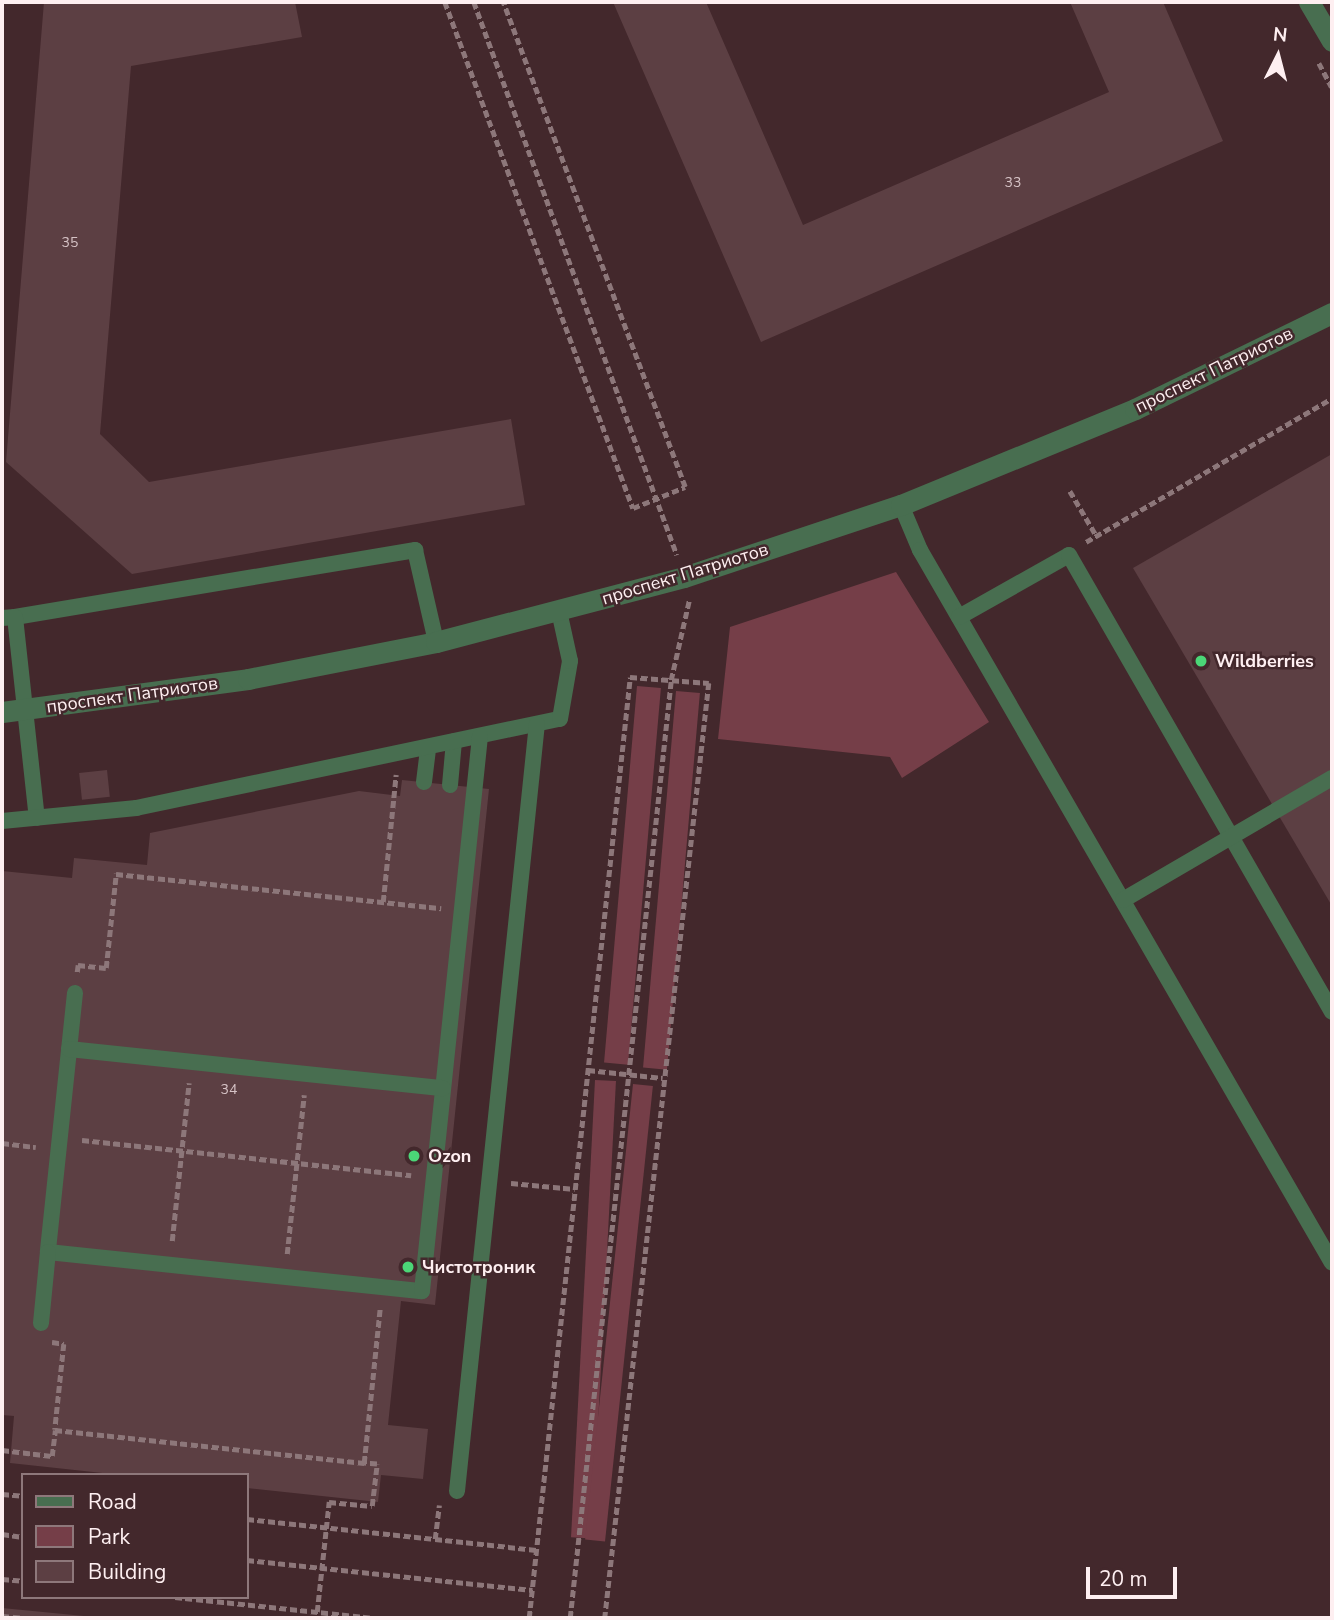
<!DOCTYPE html>
<html>
<head>
<meta charset="utf-8">
<style>
	body { margin:0 }
	#map { position:relative; width:1334px; height:1620px; overflow:hidden; background:#43282c; font-family:"Nunito Sans",sans-serif }
	div>[style] { position:absolute }
	.green>* { inset:0; background:#753e48; transform-origin:0 0 }
	.building>* { inset:0; background:#5c3f43; transform-origin:0 0 }
	.path>* { height:4.5px; margin-top:-2.25px; transform-origin:0; background:repeating-linear-gradient(90deg,#8d777a 0 7px,transparent 0 10.5px) }
	.lane>* { height:16px; margin:-8px; padding:0 8px; transform-origin:8px; border-radius:8px; background:#486e50 }
	.street>* { height:21px; margin:-10.5px; padding:0 10.5px; transform-origin:10.5px; border-radius:10.5px; background:#486e50 }
	.dots>* { width:19px; height:19px; translate:-50% -50%; box-sizing:border-box; border:4px solid #43282c; border-radius:50% }
	span { translate:-50% -50%; white-space:nowrap; text-align:center; line-height:1.15; -webkit-text-stroke:5px #43282c; paint-order:stroke }
	.number-label { font-size:14px; color:#d6c3c6 }
	.number-label span { -webkit-text-stroke-width:0 }
	.street-label { font-size:18px; color:#feeff1 }
	.poi-label { font-size:18px; color:#feeff1; font-weight:700 }
	.left { translate:0 -50%; text-align:left }
	.frame { position:absolute; inset:0; border:4px solid #feeff1; pointer-events:none }
	.legend { position:absolute; left:21px; top:1473px; width:228px; height:126px; box-sizing:border-box; background:#43282c; border:2px solid #8e787b; margin:0; padding:9px 12px; list-style:none; font-size:21px; color:#feeff1 }
	.legend li { display:flex; align-items:center; gap:14px; height:35px }
	.legend b { width:35px; border:2px solid #8e787b }
	.north { position:absolute; left:1243px; top:21px; width:70px; height:70px; -webkit-text-stroke:5px #43282c; paint-order:stroke; rotate:6deg; font-size:19px; font-weight:700; line-height:28px; text-align:center; color:#feeff1 }
	.north::after { content:''; display:block; margin:auto; width:24px; height:32px; background:#feeff1; clip-path:polygon(50% 0,100% 100%,50% 72%,0 100%) }
	.scale { position:absolute; left:1086px; top:1567px; width:91px; height:32px; box-sizing:border-box; border:4px solid #feeff1; border-top:0; padding-left:9px; font-size:21px; line-height:24px; white-space:nowrap; color:#feeff1; -webkit-text-stroke:5px #43282c; paint-order:stroke }
</style>
</head>
<body>
<div id="map">
	<div class="green">
		<i style="clip-path:polygon(896px 572px,989px 722px,902px 778px,890px 757px,718px 739px,730px 627px)"></i>
		<i style="left:637px;top:686px;width:24px;height:378px;rotate:5deg"></i>
		<i style="left:676px;top:691px;width:24px;height:378px;rotate:5deg"></i>
		<i style="left:595px;top:1080px;width:21px;height:458px;rotate:3deg"></i>
		<i style="left:633px;top:1084px;width:20px;height:458px;rotate:6deg"></i>
	</div>
	<div class="building">
		<i style="clip-path:polygon(44px 2px,295px 2px,302px 37px,131px 66px,100px 434px,149px 482px,511px 419px,525px 505px,132px 574px,6px 462px)"></i>
		<i style="clip-path:polygon(613px 2px,706px 2px,803px 225px,1109px 92px,1070px 2px,1163px 2px,1223px 141px,761px 342px)"></i>
		<i style="clip-path:polygon(1332px 454px,1332px 906px,1133px 568px)"></i>
		<i style="left:107px;top:770px;width:27px;height:28px;rotate:84deg"></i>
		<i style="clip-path:polygon(402px 780px,489px 789px,435px 1305px,401px 1301px,388px 1425px,428px 1429px,423px 1479px,381px 1475px,378px 1502px,247px 1488px,247px 1475px,121px 1475px,10px 1463px,14px 1416px,2px 1415px,2px 871px,72px 878px,74px 858px,147px 865px,150px 833px,359px 791px,400px 796px)"></i>
		<i style="clip-path:polygon(2px 1608px,84px 1616px,84px 1618px,2px 1618px)"></i>
	</div>
	<div class="path">
		<i style="left:445px;top:2px;width:540px;rotate:69.62deg"></i>
		<i style="left:633px;top:508px;width:56px;rotate:-22deg"></i>
		<i style="left:685px;top:487px;width:518px;rotate:-110.57deg"></i>
		<i style="left:474px;top:2px;width:589px;rotate:69.84deg"></i>
		<i style="left:1319px;top:63px;width:27px;rotate:62deg"></i>
		<i style="left:1070px;top:491px;width:51px;rotate:59.4deg"></i>
		<i style="left:1086px;top:542px;width:285px;rotate:-30.3deg"></i>
		<i style="left:383px;top:902px;width:128px;rotate:-84.2deg"></i>
		<i style="left:77px;top:972px;width:7px;rotate:-82deg"></i>
		<i style="left:78px;top:965px;width:28px;rotate:6deg"></i>
		<i style="left:106px;top:968px;width:95px;rotate:-83.9deg"></i>
		<i style="left:116px;top:874px;width:327px;rotate:6deg"></i>
		<i style="left:588px;top:1070px;width:75px;rotate:6.1deg"></i>
		<i style="left:82px;top:1140px;width:331px;rotate:6.1deg"></i>
		<i style="left:2px;top:1143px;width:34px;rotate:7deg"></i>
		<i style="left:511px;top:1183px;width:64px;rotate:5.4deg"></i>
		<i style="left:172px;top:1241px;width:159px;rotate:-83.9deg"></i>
		<i style="left:287px;top:1254px;width:160px;rotate:-83.9deg"></i>
		<i style="left:52px;top:1342px;width:12px;rotate:9deg"></i>
		<i style="left:64px;top:1344px;width:86px;rotate:96deg"></i>
		<i style="left:55px;top:1430px;width:311px;rotate:6.1deg"></i>
		<i style="left:364px;top:1463px;width:155px;rotate:-84.1deg"></i>
		<i style="left:2px;top:1450px;width:50px;rotate:6.8deg"></i>
		<i style="left:52px;top:1456px;width:26px;rotate:-83deg"></i>
		<i style="left:2px;top:1494px;width:21px;rotate:5deg"></i>
		<i style="left:247px;top:1519px;width:291px;rotate:6.1deg"></i>
		<i style="left:2px;top:1534px;width:21px;rotate:8deg"></i>
		<i style="left:435px;top:1539px;width:34px;rotate:-83deg"></i>
		<i style="left:247px;top:1560px;width:287px;rotate:6deg"></i>
		<i style="left:2px;top:1579px;width:21px;rotate:5deg"></i>
		<i style="left:175px;top:1597px;width:200px;rotate:6deg"></i>
		<i style="left:317px;top:1612px;width:111px;rotate:-83.8deg"></i>
		<i style="left:329px;top:1502px;width:43px;rotate:5.3deg"></i>
		<i style="left:372px;top:1506px;width:42px;rotate:-83.2deg"></i>
		<i style="left:377px;top:1464px;width:13px;rotate:-176deg"></i>
		<i style="left:2px;top:1616px;width:21px;rotate:5deg"></i>
		<i style="left:529px;top:1618px;width:946px;rotate:-83.87deg"></i>
		<i style="left:630px;top:677px;width:79px;rotate:4.3deg"></i>
		<i style="left:709px;top:683px;width:941px;rotate:96.35deg"></i>
		<i style="left:570px;top:1618px;width:943px;rotate:-83.85deg"></i>
		<i style="left:671px;top:680px;width:81px;rotate:-77.2deg"></i>
	</div>
	<div class="lane">
		<i style="left:901px;top:505px;width:49px;rotate:67.1deg"></i>
		<i style="left:920px;top:550px;width:823px;rotate:59.98deg"></i>
		<i style="left:15px;top:617px;width:406px;rotate:-9.5deg"></i>
		<i style="left:415px;top:550px;width:94px;rotate:77.1deg"></i>
		<i style="left:959px;top:617px;width:126px;rotate:-29.4deg"></i>
		<i style="left:1069px;top:555px;width:527px;rotate:60.08deg"></i>
		<i style="left:2px;top:618px;width:13px;rotate:-4deg"></i>
		<i style="left:15px;top:617px;width:202px;rotate:83.8deg"></i>
		<i style="left:424px;top:782px;width:35px;rotate:-83deg"></i>
		<i style="left:450px;top:785px;width:44px;rotate:-84.8deg"></i>
		<i style="left:2px;top:821px;width:135px;rotate:-5.5deg"></i>
		<i style="left:136px;top:808px;width:433px;rotate:-11.9deg"></i>
		<i style="left:560px;top:719px;width:59px;rotate:-80.2deg"></i>
		<i style="left:570px;top:661px;width:51px;rotate:-102.4deg"></i>
		<i style="left:1123px;top:900px;width:242px;rotate:-30.3deg"></i>
		<i style="left:75px;top:993px;width:260px;rotate:96deg"></i>
		<i style="left:48px;top:1252px;width:376px;rotate:6deg"></i>
		<i style="left:422px;top:1291px;width:558px;rotate:-84.03deg"></i>
		<i style="left:69px;top:1049px;width:376px;rotate:6deg"></i>
		<i style="left:41px;top:1323px;width:71px;rotate:-84.4deg"></i>
		<i style="left:457px;top:1491px;width:771px;rotate:-84.05deg"></i>
	</div>
	<div class="street">
		<i style="left:1309px;top:2px;width:45px;rotate:59.5deg"></i>
		<i style="left:2px;top:712px;width:248px;rotate:-7.6deg"></i>
		<i style="left:248px;top:679px;width:192px;rotate:-11.1deg"></i>
		<i style="left:436px;top:642px;width:256px;rotate:-14.7deg"></i>
		<i style="left:684px;top:577px;width:229px;rotate:-18.4deg"></i>
		<i style="left:901px;top:505px;width:253px;rotate:-22.3deg"></i>
		<i style="left:1135px;top:409px;width:219px;rotate:-26deg"></i>
	</div>
	<div class="dots">
		<i style="left:1201px;top:661px;background:#4bd677"></i>
		<i style="left:414px;top:1156px;background:#4bd677"></i>
		<i style="left:408px;top:1267px;background:#4bd677"></i>
	</div>
	<div class="number-label">
		<span style="left:1013px;top:183px">33</span>
		<span style="left:70px;top:243px">35</span>
		<span style="left:229px;top:1090px">34</span>
	</div>
	<div class="street-label">
		<span style="left:1214px;top:370px;rotate:-26deg">проспект Патриотов</span>
		<span style="left:685px;top:574px;rotate:-17deg">проспект Патриотов</span>
		<span style="left:132px;top:695px;rotate:-8deg">проспект Патриотов</span>
	</div>
	<div class="poi-label">
		<span class="left" style="left:1215px;top:661px">Wildberries</span>
		<span class="left" style="left:428px;top:1156px">Ozon</span>
		<span class="left" style="left:422px;top:1267px">Чистотроник</span>
	</div>
	<div class="frame"></div>
	<ul class="legend">
	<li><b style="height:9px;background:#486e50"></b>Road</li>
	<li><b style="height:19px;background:#753e48"></b>Park</li>
	<li><b style="height:19px;background:#5c3f43"></b>Building</li>
	</ul>
	<div class="north">N</div>
	<div class="scale">20 m</div>
</div>
</body>
</html>
